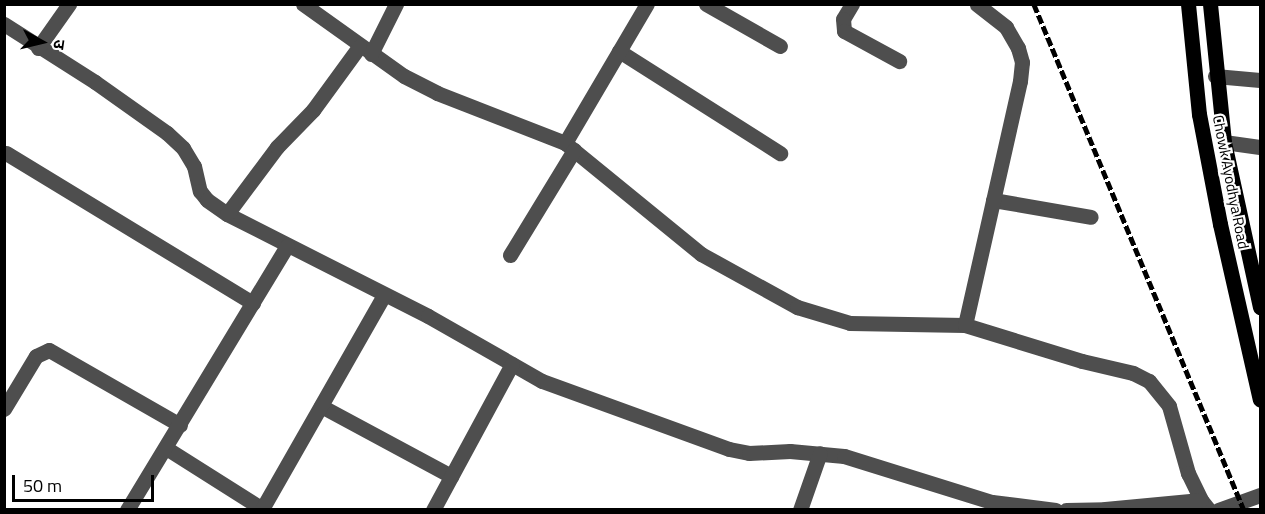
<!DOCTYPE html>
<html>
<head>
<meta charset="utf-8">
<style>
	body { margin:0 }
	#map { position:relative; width:1265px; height:514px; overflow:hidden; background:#fff; font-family:"Titillium Web","Noto Sans Devanagari",sans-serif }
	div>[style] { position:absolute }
	.minor>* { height:15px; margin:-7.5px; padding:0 7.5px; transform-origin:7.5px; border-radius:7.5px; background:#4e4e4e }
	.major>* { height:15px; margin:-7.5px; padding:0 7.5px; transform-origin:7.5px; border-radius:7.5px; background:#000 }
	.rail>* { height:4.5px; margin-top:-2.25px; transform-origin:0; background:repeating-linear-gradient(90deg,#000 0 9px,transparent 0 12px) }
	span { translate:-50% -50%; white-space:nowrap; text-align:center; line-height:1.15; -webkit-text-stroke:4.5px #fff; paint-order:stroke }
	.street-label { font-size:15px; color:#000 }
	.frame { position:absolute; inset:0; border:6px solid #000; pointer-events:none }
	.north { position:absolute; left:12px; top:12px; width:60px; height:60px; -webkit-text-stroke:4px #fff; paint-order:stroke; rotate:98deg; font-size:16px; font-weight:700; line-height:24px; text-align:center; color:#000 }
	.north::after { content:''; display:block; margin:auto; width:21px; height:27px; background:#000; clip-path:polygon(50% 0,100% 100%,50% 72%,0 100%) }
	.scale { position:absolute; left:12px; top:475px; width:142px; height:27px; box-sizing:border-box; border:3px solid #000; border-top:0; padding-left:8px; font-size:18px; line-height:21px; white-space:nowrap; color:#000; -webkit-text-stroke:4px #fff; paint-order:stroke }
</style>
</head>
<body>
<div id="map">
	<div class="minor">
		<i style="left:303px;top:4px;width:124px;rotate:35.5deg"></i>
		<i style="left:404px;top:76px;width:37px;rotate:27deg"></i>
		<i style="left:437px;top:93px;width:137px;rotate:21.3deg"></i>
		<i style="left:565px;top:143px;width:176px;rotate:39.2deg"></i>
		<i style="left:701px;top:254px;width:110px;rotate:28.9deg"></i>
		<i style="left:797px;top:307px;width:55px;rotate:16.8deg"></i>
		<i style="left:850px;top:323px;width:115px;rotate:1deg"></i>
		<i style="left:965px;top:325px;width:122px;rotate:17.1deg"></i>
		<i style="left:1082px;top:361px;width:52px;rotate:13.2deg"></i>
		<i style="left:1133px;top:373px;width:18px;rotate:27deg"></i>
		<i style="left:1149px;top:381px;width:32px;rotate:51deg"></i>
		<i style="left:1169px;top:406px;width:70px;rotate:74.2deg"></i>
		<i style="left:1188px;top:473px;width:30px;rotate:64deg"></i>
		<i style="left:1201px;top:500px;width:13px;rotate:51deg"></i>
		<i style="left:706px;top:4px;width:85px;rotate:29.6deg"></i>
		<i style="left:852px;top:4px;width:17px;rotate:121deg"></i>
		<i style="left:843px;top:19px;width:12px;rotate:85deg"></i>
		<i style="left:844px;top:31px;width:63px;rotate:28.6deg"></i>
		<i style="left:4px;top:24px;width:108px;rotate:32.5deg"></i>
		<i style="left:95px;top:82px;width:88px;rotate:35.3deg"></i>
		<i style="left:167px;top:133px;width:22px;rotate:43deg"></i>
		<i style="left:183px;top:148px;width:21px;rotate:59deg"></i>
		<i style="left:194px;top:166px;width:26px;rotate:77deg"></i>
		<i style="left:200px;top:191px;width:11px;rotate:52deg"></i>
		<i style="left:207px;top:200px;width:24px;rotate:35deg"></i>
		<i style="left:227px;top:214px;width:225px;rotate:26.9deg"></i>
		<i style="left:428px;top:316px;width:131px;rotate:29.7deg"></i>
		<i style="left:542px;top:381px;width:199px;rotate:20deg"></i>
		<i style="left:729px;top:449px;width:20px;rotate:11deg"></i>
		<i style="left:749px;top:453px;width:41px;rotate:-2.8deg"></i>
		<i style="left:790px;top:451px;width:54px;rotate:5.3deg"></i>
		<i style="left:844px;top:456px;width:155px;rotate:17.3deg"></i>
		<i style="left:992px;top:502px;width:64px;rotate:7.1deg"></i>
		<i style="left:38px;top:48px;width:54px;rotate:-54.8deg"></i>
		<i style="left:619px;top:51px;width:191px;rotate:32.4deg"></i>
		<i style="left:371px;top:54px;width:56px;rotate:-63.4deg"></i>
		<i style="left:1215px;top:76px;width:45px;rotate:5.1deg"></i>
		<i style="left:1224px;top:142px;width:36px;rotate:8deg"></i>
		<i style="left:565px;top:143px;width:161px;rotate:-59.5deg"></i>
		<i style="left:6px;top:153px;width:289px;rotate:31.3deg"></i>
		<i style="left:993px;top:200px;width:99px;rotate:9.8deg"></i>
		<i style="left:227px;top:214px;width:84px;rotate:-53.3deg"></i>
		<i style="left:277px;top:147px;width:52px;rotate:-45.8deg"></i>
		<i style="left:313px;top:110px;width:78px;rotate:-53.9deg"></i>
		<i style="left:510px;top:255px;width:123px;rotate:-58.6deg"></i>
		<i style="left:965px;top:325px;width:250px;rotate:-77.3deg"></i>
		<i style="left:1020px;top:81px;width:19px;rotate:-84deg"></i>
		<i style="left:1022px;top:62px;width:15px;rotate:-106deg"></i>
		<i style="left:1018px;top:48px;width:24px;rotate:-120deg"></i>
		<i style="left:1006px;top:27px;width:37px;rotate:-142deg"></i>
		<i style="left:321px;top:406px;width:148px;rotate:28.3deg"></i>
		<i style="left:4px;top:409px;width:62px;rotate:-58.9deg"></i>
		<i style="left:36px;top:356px;width:14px;rotate:-25deg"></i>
		<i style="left:49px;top:350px;width:151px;rotate:29.8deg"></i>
		<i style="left:166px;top:448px;width:116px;rotate:32.3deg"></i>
		<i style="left:262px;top:509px;width:246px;rotate:-60.3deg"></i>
		<i style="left:127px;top:510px;width:309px;rotate:-58.8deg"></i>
		<i style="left:433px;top:510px;width:166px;rotate:-61.6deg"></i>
		<i style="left:800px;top:510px;width:60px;rotate:-70.7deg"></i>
		<i style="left:1066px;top:510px;width:39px;rotate:-1deg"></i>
		<i style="left:1105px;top:509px;width:96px;rotate:-5.4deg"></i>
		<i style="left:1218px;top:510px;width:45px;rotate:-19.7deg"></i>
	</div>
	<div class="major">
		<i style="left:1188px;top:4px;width:111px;rotate:84.3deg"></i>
		<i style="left:1199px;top:114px;width:112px;rotate:79.2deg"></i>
		<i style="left:1220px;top:224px;width:180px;rotate:77.2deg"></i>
		<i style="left:1210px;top:4px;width:139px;rotate:84.2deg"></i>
		<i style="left:1224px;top:142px;width:169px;rotate:77.7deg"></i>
	</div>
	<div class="rail">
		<i style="left:1034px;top:4px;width:548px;rotate:67.46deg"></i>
	</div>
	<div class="street-label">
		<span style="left:1231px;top:182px;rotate:79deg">Chowk Ayodhya Road</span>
	</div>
	<div class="frame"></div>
	<div class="north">उ</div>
	<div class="scale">50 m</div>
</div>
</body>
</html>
